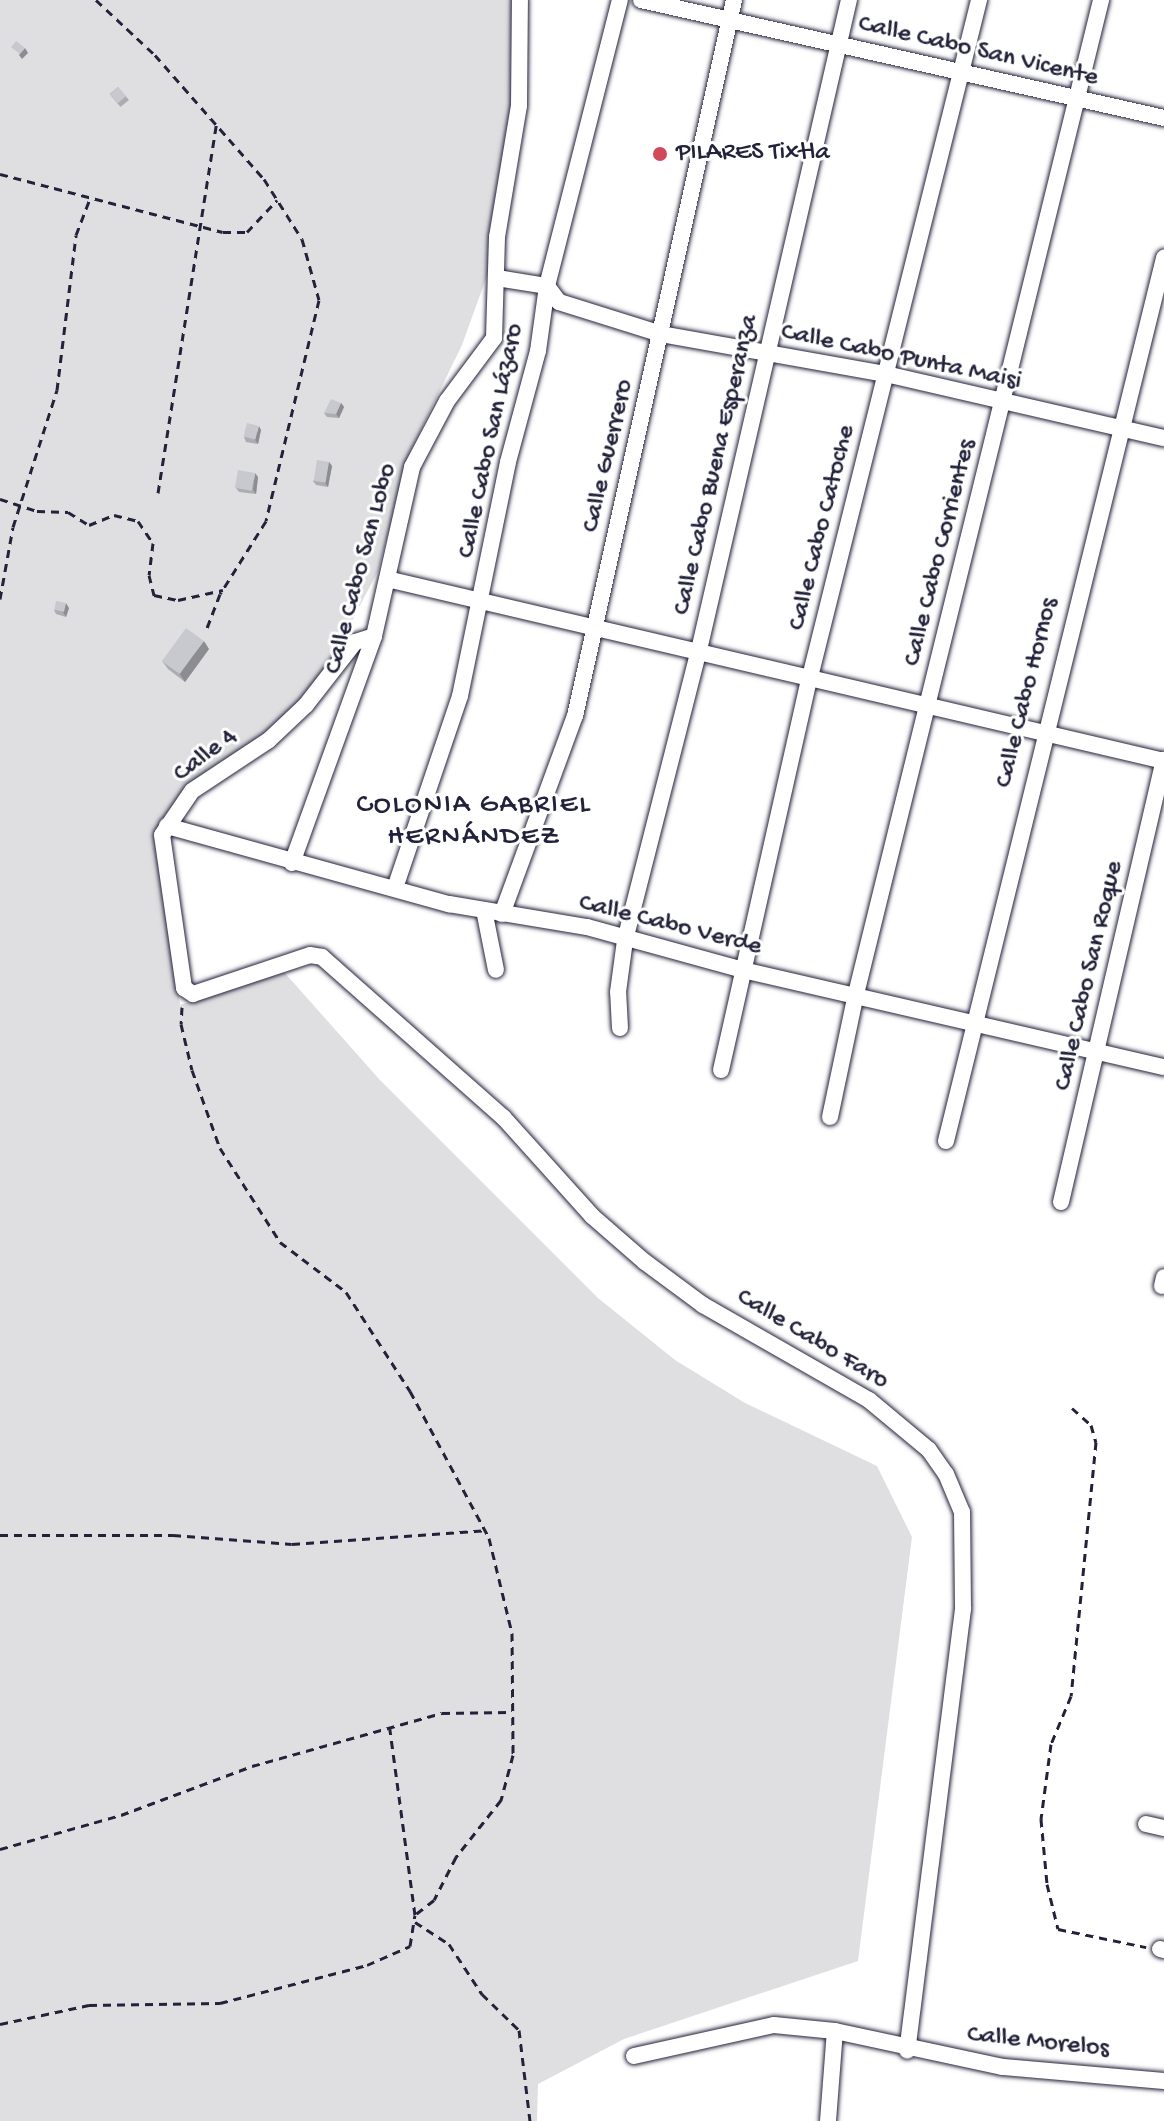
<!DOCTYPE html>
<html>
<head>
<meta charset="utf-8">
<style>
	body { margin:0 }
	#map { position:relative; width:1164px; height:2121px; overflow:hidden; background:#fff; font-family:"Gochi Hand",sans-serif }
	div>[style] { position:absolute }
	.green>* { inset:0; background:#dfdfe2 }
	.path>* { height:3px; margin-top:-1.5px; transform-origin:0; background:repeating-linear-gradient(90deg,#22223b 0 8px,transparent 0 14px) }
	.roads { filter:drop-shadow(0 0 2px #22223b) drop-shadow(0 0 2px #22223b) }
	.street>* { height:16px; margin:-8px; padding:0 8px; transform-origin:8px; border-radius:8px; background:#fff }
	.wall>* { inset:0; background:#acacb2; transform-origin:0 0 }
	.shaded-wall>* { inset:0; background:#8c8c91 }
	.building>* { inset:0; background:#c8c8cf; transform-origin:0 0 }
	.dots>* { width:22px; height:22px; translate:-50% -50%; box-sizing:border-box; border:4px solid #fff; border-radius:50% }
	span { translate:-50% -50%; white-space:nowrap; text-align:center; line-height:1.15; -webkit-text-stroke:6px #fff; paint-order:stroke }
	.street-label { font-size:26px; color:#22223b }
	.poi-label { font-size:26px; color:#22223b }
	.left { translate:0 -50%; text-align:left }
	.neighbourhood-label { font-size:28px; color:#22223b; letter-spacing:2px }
</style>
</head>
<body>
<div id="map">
	<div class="green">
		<i style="clip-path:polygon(0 0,514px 0,516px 102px,488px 273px,462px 345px,409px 454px,378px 571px,319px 684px,160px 825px,180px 1005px,284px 972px,379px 1079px,598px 1298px,675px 1360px,745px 1403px,877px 1466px,912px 1537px,858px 1961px,624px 2039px,538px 2084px,537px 2121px,0 2121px)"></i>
	</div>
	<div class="path">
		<i style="left:96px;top:0;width:81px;rotate:43deg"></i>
		<i style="left:155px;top:55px;width:165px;rotate:48.7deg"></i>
		<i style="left:264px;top:179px;width:71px;rotate:57.7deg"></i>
		<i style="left:302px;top:239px;width:63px;rotate:74.4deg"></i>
		<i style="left:319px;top:300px;width:227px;rotate:103.5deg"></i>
		<i style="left:266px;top:521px;width:86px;rotate:122.2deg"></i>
		<i style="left:220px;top:594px;width:36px;rotate:111deg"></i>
		<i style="left:0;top:174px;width:230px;rotate:14.6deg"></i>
		<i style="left:223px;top:232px;width:24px"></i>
		<i style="left:247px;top:232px;width:44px;rotate:-46.8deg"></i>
		<i style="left:158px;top:493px;width:373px;rotate:-81deg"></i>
		<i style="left:0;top:499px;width:39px;rotate:18deg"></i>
		<i style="left:37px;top:511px;width:31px;rotate:2deg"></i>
		<i style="left:68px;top:512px;width:25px;rotate:32deg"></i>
		<i style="left:89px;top:525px;width:27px;rotate:-22deg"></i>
		<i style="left:114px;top:515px;width:25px;rotate:14deg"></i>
		<i style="left:138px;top:521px;width:27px;rotate:56deg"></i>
		<i style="left:153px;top:543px;width:32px;rotate:97deg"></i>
		<i style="left:149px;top:575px;width:21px;rotate:76deg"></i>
		<i style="left:154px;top:595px;width:25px;rotate:12deg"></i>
		<i style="left:178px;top:600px;width:46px;rotate:-12.5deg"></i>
		<i style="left:0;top:599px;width:73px;rotate:-79.8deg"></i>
		<i style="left:13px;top:527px;width:144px;rotate:-72.2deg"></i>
		<i style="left:57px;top:390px;width:156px;rotate:-83deg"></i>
		<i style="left:76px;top:235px;width:42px;rotate:-69deg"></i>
		<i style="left:182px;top:1007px;width:17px;rotate:93deg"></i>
		<i style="left:181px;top:1024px;width:47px;rotate:76.6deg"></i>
		<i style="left:192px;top:1070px;width:83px;rotate:70.3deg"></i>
		<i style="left:220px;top:1148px;width:112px;rotate:57.4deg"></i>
		<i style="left:280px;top:1242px;width:83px;rotate:37.1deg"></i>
		<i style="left:346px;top:1292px;width:118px;rotate:57.1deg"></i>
		<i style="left:410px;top:1391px;width:167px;rotate:61.7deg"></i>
		<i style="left:489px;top:1538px;width:98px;rotate:76.4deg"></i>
		<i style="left:512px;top:1633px;width:122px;rotate:89.5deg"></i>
		<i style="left:513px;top:1755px;width:47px;rotate:104.9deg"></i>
		<i style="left:501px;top:1800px;width:73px;rotate:128.3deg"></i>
		<i style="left:456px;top:1857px;width:48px;rotate:117.1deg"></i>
		<i style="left:434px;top:1900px;width:24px;rotate:142deg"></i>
		<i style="left:1072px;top:1408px;width:25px;rotate:42deg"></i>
		<i style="left:1091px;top:1425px;width:18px;rotate:74deg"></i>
		<i style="left:1096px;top:1442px;width:255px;rotate:95.6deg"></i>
		<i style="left:1071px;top:1696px;width:52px;rotate:112.6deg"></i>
		<i style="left:1051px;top:1744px;width:76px;rotate:97.6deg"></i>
		<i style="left:1041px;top:1819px;width:65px;rotate:84.7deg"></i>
		<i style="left:1047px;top:1884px;width:46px;rotate:76.3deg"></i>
		<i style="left:1058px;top:1929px;width:90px;rotate:11.6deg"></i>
		<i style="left:0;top:1535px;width:173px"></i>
		<i style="left:173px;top:1535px;width:119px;rotate:4.3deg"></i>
		<i style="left:292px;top:1544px;width:194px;rotate:-4.1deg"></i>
		<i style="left:0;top:1849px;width:126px;rotate:-15.7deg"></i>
		<i style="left:121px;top:1815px;width:140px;rotate:-20.5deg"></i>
		<i style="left:252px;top:1766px;width:197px;rotate:-15.6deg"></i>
		<i style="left:442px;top:1713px;width:69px;rotate:-0.8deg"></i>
		<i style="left:415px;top:1922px;width:40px;rotate:32.9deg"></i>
		<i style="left:449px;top:1944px;width:60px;rotate:56.6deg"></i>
		<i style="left:482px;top:1994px;width:52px;rotate:44.2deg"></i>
		<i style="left:519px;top:2030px;width:92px;rotate:83.1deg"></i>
		<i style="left:0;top:2024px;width:91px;rotate:-12.1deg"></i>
		<i style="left:89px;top:2005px;width:131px;rotate:-0.9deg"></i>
		<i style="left:220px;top:2003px;width:152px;rotate:-14.5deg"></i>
		<i style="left:367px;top:1965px;width:47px;rotate:-23.8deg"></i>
		<i style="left:410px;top:1946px;width:31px;rotate:-81deg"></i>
		<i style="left:415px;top:1915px;width:188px;rotate:-97.7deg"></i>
	</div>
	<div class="roads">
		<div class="street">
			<i style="left:641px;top:0;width:536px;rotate:12.71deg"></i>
			<i style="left:497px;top:278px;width:51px;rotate:9.1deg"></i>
			<i style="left:547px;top:286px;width:20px;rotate:53deg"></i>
			<i style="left:559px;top:302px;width:107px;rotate:17.4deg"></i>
			<i style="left:661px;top:334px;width:229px;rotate:10.1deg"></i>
			<i style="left:886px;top:374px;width:285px;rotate:13deg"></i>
			<i style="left:387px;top:579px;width:798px;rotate:13.18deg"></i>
			<i style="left:374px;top:636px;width:20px;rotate:162deg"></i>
			<i style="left:355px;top:642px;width:80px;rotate:127.9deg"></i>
			<i style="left:306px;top:705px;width:51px;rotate:136.6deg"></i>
			<i style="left:269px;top:740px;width:92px;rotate:146.5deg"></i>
			<i style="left:192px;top:791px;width:53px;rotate:124.3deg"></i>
			<i style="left:162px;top:835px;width:155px;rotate:81.8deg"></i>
			<i style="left:184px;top:988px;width:11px;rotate:34deg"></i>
			<i style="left:193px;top:994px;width:123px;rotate:-18.4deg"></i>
			<i style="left:310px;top:955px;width:12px;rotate:9deg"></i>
			<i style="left:322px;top:957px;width:242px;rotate:41.5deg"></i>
			<i style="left:503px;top:1117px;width:133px;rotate:48deg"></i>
			<i style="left:592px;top:1216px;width:70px;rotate:41deg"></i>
			<i style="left:645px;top:1262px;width:72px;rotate:36.6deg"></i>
			<i style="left:703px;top:1305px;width:191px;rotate:29.8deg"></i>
			<i style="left:869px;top:1400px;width:78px;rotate:39.8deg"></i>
			<i style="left:929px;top:1450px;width:29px;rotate:55deg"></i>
			<i style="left:946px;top:1474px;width:41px;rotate:67.2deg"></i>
			<i style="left:962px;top:1512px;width:97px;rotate:89.4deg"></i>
			<i style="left:963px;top:1609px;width:445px;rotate:97.2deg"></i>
			<i style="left:167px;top:826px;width:293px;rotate:15.5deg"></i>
			<i style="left:449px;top:904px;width:140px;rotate:9.5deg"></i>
			<i style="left:587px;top:927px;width:162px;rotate:15.4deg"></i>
			<i style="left:743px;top:970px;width:432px;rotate:13deg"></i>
			<i style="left:292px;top:863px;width:241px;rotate:-70.1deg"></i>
			<i style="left:374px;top:636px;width:173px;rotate:-77.3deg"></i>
			<i style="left:412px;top:467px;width:75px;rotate:-62.1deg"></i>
			<i style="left:447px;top:401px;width:79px;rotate:-53.3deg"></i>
			<i style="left:494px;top:338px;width:101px;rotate:-88.3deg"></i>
			<i style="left:497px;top:237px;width:133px;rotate:-80.5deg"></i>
			<i style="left:519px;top:106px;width:106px;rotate:-89.5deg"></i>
			<i style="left:395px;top:888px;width:203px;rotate:-71.3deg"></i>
			<i style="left:460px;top:696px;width:239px;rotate:-78.4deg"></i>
			<i style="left:508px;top:462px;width:115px;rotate:-74.9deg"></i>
			<i style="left:538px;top:351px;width:66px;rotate:-82.1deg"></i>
			<i style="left:547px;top:286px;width:295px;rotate:-75.7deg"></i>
			<i style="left:484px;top:910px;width:61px;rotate:78.7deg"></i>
			<i style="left:502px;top:914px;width:211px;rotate:-69.8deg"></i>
			<i style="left:575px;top:716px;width:733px;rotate:-77.48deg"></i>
			<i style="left:620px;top:1028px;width:36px;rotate:-93deg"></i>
			<i style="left:618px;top:992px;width:52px;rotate:-82.3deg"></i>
			<i style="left:625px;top:940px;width:299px;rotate:-75.7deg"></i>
			<i style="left:699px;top:650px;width:667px;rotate:-77.01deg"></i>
			<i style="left:721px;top:1070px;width:399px;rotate:-77.3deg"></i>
			<i style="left:809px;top:681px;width:702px;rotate:-75.98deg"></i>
			<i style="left:830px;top:1117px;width:126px;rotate:-78.1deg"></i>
			<i style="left:856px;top:994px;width:1024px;rotate:-76.15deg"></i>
			<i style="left:946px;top:1141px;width:910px;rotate:-76.13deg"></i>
			<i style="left:1061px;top:1202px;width:454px;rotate:-76.9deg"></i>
			<i style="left:1162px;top:1286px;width:9px;rotate:-77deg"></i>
			<i style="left:1146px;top:1824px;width:18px;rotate:13deg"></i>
			<i style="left:1160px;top:1949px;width:4px;rotate:14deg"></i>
			<i style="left:634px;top:2056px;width:143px;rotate:-12.5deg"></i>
			<i style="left:774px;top:2025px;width:61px;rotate:5.6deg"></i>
			<i style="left:835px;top:2031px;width:172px;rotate:12.1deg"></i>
			<i style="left:1003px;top:2067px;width:162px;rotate:5deg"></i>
			<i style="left:828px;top:2121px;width:90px;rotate:-85.6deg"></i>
		</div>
	</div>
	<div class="wall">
		<i style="left:118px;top:87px;width:17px;height:11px;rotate:50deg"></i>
		<i style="clip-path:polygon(341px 403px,344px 407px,339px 418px,327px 417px,324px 413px)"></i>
		<i style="clip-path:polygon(261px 430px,258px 444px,246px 442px,244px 437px)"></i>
		<i style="clip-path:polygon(329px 462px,332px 466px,328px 487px,316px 485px,313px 481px)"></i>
		<i style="clip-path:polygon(258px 477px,256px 494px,239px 492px,236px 488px)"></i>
		<i style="clip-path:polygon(69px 608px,66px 617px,56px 614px,54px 610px)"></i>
		<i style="clip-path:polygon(209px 649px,185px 682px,168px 669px,162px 661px)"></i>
	</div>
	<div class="shaded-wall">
		<i style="clip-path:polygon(25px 48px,28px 53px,22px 59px,19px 55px)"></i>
		<i style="clip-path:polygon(341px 403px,344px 407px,339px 418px,336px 414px)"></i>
		<i style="clip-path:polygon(259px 426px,261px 430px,258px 444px,255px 440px)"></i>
		<i style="clip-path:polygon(329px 462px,332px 466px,328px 487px,325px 483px)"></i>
		<i style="clip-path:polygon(255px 473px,258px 477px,256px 494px,253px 490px)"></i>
		<i style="clip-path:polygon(66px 603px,69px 608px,66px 617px,63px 612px)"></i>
		<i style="clip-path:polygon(204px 641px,209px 649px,185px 682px,179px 673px)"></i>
	</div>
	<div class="building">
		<i style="left:16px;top:41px;width:11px;height:8px;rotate:38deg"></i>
		<i style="left:118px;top:87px;width:12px;height:11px;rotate:48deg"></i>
		<i style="clip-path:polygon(331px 399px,341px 403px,336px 414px,324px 413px)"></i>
		<i style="left:247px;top:423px;width:12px;height:14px;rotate:14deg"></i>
		<i style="left:317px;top:460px;width:12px;height:21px;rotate:9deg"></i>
		<i style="left:238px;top:470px;width:17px;height:18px;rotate:10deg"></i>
		<i style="left:56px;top:601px;width:10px;height:9px;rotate:11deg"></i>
		<i style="left:186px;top:628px;width:22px;height:41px;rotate:36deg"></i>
	</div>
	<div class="dots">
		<i style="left:660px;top:154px;background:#d1495b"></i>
	</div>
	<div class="street-label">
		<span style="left:978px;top:52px;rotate:13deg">Calle Cabo San Vicente</span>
		<span style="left:901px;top:358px;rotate:12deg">Calle Cabo Punta Maisi</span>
		<span style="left:492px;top:441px;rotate:-78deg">Calle Cabo San Lázaro</span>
		<span style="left:609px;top:456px;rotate:-77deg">Calle Guerrero</span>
		<span style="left:717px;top:465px;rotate:-77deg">Calle Cabo Buena Esperanza</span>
		<span style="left:823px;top:528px;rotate:-76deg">Calle Cabo Catoche</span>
		<span style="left:941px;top:553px;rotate:-76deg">Calle Cabo Corrientes</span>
		<span style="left:362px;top:569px;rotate:-75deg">Calle Cabo San Lobo</span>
		<span style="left:1028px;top:693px;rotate:-76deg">Calle Cabo Hornos</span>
		<span style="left:206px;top:756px;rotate:-37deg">Calle 4</span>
		<span style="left:670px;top:926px;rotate:14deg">Calle Cabo Verde</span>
		<span style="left:1090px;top:976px;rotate:-77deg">Calle Cabo San Roque</span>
		<span style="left:812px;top:1340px;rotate:31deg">Calle Cabo Faro</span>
		<span style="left:1038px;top:2043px;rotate:6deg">Calle Morelos</span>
	</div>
	<div class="poi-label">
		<span class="left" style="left:676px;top:154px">PILARES Tixtla</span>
	</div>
	<div class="neighbourhood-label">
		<span style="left:474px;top:822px">COLONIA GABRIEL<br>HERNÁNDEZ</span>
	</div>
</div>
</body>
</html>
